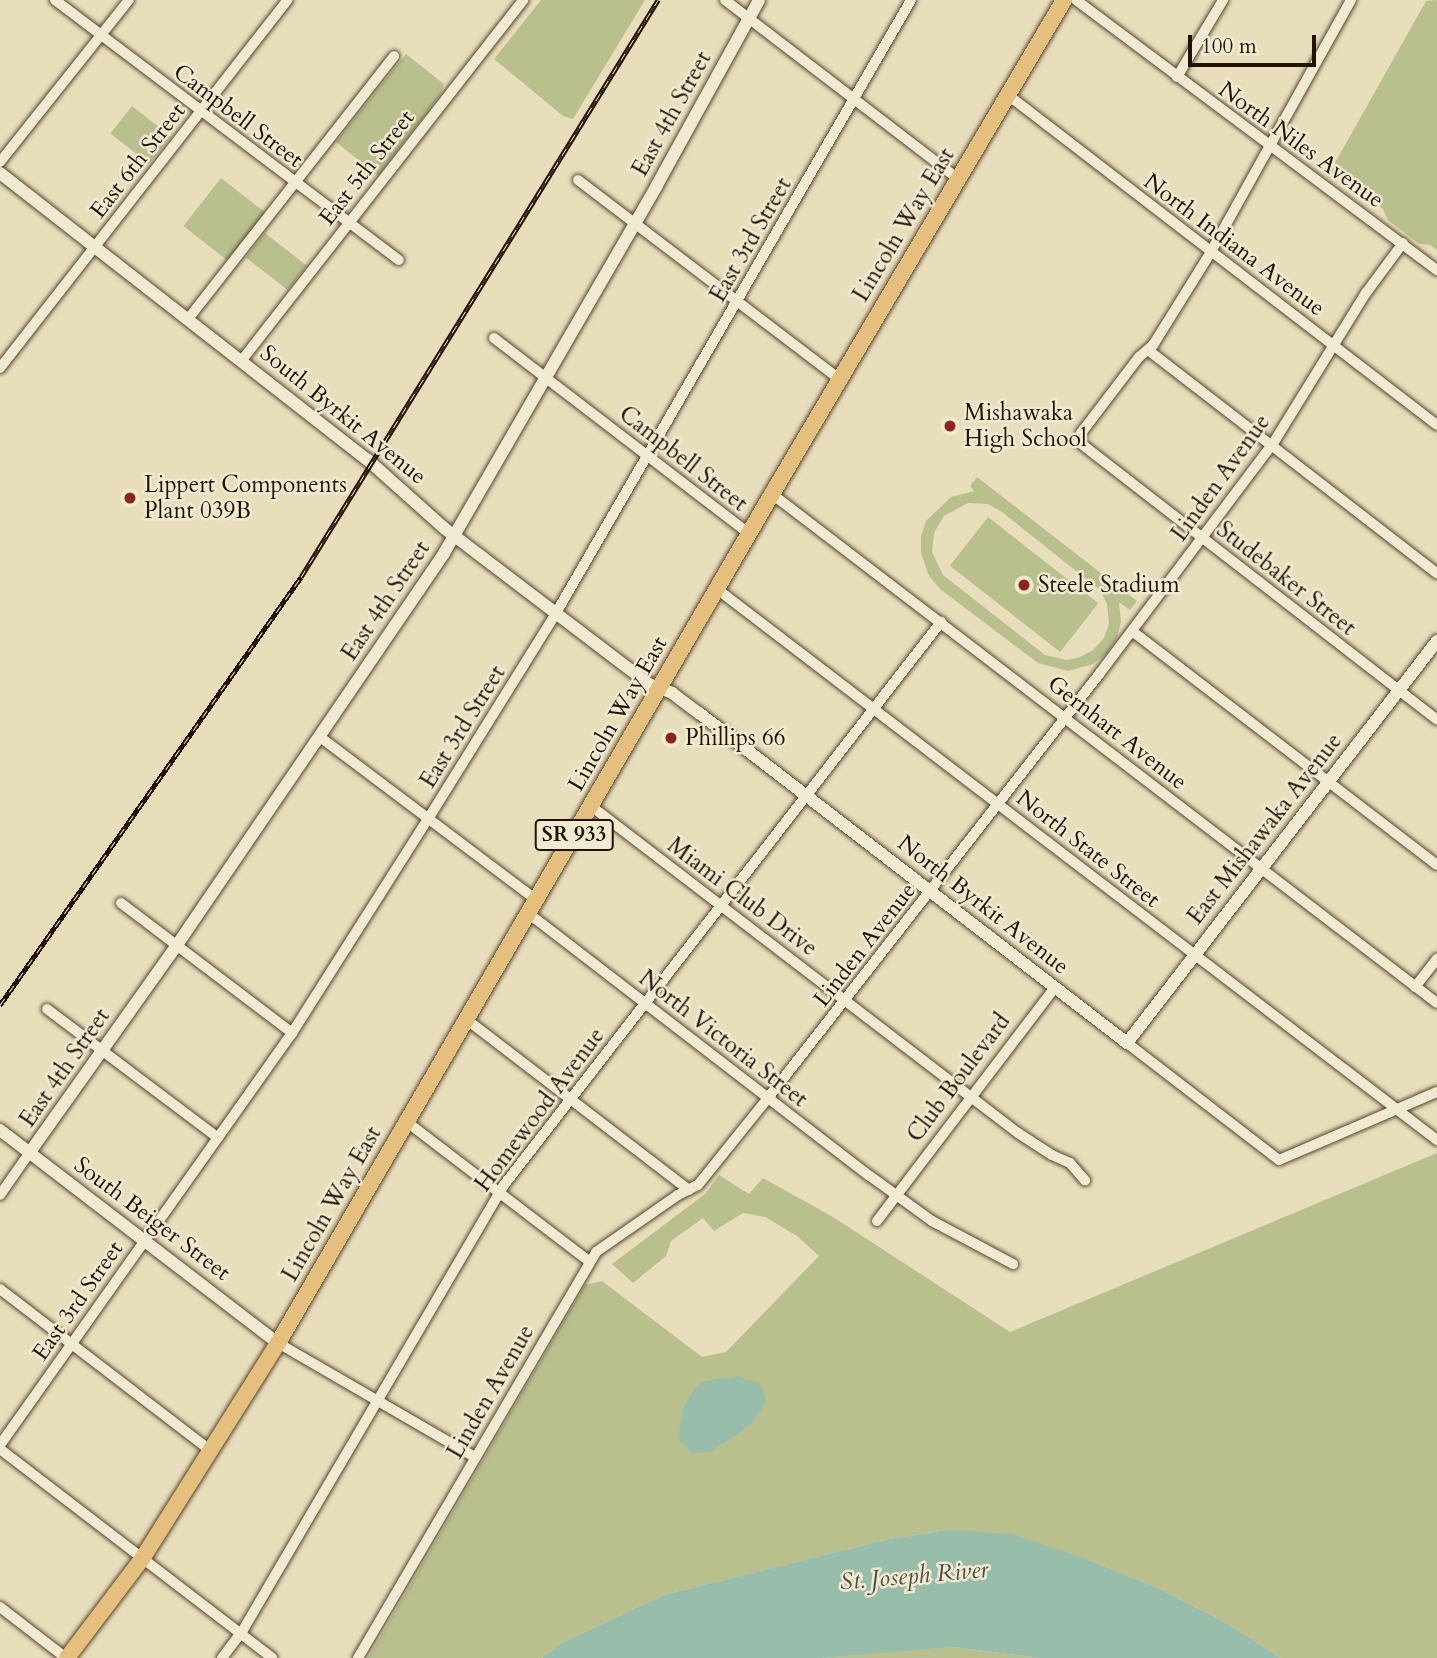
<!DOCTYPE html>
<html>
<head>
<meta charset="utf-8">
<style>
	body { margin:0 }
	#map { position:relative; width:1437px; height:1658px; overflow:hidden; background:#e9debc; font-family:Cardo,serif }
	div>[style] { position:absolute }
	.green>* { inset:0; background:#b9c08e; transform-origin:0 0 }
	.water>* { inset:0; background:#99bdab }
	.roads { filter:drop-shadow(0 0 2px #55452f) drop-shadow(0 0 2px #55452f) }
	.minor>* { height:10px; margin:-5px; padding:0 5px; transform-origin:5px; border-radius:5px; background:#f1ead3 }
	.tertiary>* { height:12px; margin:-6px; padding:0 6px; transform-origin:6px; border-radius:6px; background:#f1ead3 }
	.primary>* { height:16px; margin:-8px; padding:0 8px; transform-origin:8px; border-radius:8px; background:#e4bf7e }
	.rail>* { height:5px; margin-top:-2.5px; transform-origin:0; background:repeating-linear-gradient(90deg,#f1ead3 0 8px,#241200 0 16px); box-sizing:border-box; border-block:2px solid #241200 }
	.dots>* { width:19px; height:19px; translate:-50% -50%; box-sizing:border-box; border:4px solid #f1ead3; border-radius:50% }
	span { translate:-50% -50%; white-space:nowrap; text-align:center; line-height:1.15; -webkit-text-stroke:5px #f1ead3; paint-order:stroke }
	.shield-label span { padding:2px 5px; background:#f1ead3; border:2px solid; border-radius:5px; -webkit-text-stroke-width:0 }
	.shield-label { font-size:21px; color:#241200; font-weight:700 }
	.street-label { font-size:23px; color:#241200 }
	.poi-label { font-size:23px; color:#241200 }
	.left { translate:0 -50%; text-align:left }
	.water-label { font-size:24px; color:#4d4e3c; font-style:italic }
	.scale { position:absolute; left:1188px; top:35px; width:128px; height:32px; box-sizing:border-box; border:4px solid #241200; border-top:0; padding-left:9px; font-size:21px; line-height:24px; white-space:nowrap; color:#241200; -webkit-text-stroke:5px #f1ead3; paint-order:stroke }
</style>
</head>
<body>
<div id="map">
	<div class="green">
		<i style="clip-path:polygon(541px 0,645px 0,573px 119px,563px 116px,494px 59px)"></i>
		<i style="clip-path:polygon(1437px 0,1437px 250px,1430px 245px,1419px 244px,1388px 220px,1383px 209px,1343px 179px,1327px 177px,1426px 1px)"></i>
		<i style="clip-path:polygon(406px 54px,444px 84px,440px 95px,378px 176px,336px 142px)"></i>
		<i style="left:132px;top:106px;width:49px;height:35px;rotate:38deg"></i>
		<i style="left:221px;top:178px;width:57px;height:61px;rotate:38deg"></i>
		<i style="left:265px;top:233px;width:53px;height:31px;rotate:38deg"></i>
		<i style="clip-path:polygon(evenodd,977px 477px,1137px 601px,1130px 610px,1119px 602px,1121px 622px,1117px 638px,1107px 653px,1093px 664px,1068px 671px,1038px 663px,940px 589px,929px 576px,921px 553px,921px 536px,926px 521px,951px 497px,974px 491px,970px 486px,977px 477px,968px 503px,988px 504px,1002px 512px,1100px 590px,1107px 604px,1109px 624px,1104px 638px,1093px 650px,1080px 657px,1067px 660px,1045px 655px,943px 575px,932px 552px,934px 533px,944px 516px,968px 503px)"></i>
		<i style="left:988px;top:517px;width:140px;height:62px;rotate:38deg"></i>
		<i style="clip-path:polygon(1437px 1153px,1437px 1658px,1281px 1658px,1228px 1624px,1158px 1588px,1089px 1560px,947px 1530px,889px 1539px,663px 1595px,560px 1644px,542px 1658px,368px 1658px,585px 1285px,602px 1281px,702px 1357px,726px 1352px,819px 1256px,797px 1236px,765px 1217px,743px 1213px,714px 1231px,703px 1218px,671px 1241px,666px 1256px,633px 1283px,612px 1264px,705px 1194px,719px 1175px,749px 1194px,763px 1178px,833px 1217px,1010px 1332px)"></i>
		<i style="clip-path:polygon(953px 1647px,1041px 1658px,822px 1658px,896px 1651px)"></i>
	</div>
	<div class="water">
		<i style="clip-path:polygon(738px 1376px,761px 1384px,766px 1402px,752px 1423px,737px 1435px,710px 1452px,691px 1453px,680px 1442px,679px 1433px,684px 1405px,696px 1387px,706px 1381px)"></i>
		<i style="clip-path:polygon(947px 1530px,1011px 1534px,1089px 1560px,1158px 1588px,1228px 1624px,1281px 1658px,1041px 1658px,953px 1647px,822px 1658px,542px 1658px,560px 1644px,663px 1595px,889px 1539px)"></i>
	</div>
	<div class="roads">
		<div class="minor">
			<i style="left:55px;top:0;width:431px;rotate:37.1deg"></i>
			<i style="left:725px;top:0;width:294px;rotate:37.5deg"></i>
			<i style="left:1076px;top:0;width:451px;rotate:36.8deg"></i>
			<i style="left:1351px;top:0;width:288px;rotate:119.1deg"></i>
			<i style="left:1211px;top:252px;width:110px;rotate:121.9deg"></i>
			<i style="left:1153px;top:345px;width:18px;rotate:139deg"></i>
			<i style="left:1139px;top:357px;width:96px;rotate:127.3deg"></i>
			<i style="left:1081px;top:433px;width:9px;rotate:103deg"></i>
			<i style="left:1079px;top:442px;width:453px;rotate:37.8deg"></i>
			<i style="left:1177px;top:77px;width:90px;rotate:-59.1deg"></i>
			<i style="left:1008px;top:95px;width:541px;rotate:37.57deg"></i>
			<i style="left:0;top:162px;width:207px;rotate:-51.5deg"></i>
			<i style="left:578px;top:180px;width:328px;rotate:37.3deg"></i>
			<i style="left:188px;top:319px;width:334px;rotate:-51.9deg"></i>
			<i style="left:494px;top:338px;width:322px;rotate:37.5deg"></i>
			<i style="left:1148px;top:350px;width:365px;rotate:37.7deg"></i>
			<i style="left:242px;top:360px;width:457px;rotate:-52deg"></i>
			<i style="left:0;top:368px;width:467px;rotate:-52deg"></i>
			<i style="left:772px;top:494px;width:837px;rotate:37.43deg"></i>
			<i style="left:717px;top:589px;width:907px;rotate:37.43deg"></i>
			<i style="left:1132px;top:631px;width:384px;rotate:37.5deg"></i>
			<i style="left:320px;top:737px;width:271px;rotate:37deg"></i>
			<i style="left:591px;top:806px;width:538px;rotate:37.45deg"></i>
			<i style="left:1018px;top:1133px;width:40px;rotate:32.9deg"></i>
			<i style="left:1052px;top:1155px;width:20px;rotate:24deg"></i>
			<i style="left:1070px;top:1163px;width:23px;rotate:49deg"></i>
			<i style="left:121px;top:903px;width:215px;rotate:37.2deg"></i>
			<i style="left:528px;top:913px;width:431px;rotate:37.6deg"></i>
			<i style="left:870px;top:1176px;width:77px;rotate:36deg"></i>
			<i style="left:932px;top:1221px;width:92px;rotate:28deg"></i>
			<i style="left:1415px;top:987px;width:36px;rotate:-52deg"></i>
			<i style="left:47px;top:1009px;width:214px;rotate:37deg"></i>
			<i style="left:466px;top:1019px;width:281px;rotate:37.5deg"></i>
			<i style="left:1127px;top:1043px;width:192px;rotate:37.6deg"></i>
			<i style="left:1279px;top:1160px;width:172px;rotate:-23.3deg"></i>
			<i style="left:407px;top:1122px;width:230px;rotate:37.4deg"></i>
			<i style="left:0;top:1195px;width:52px;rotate:-55.1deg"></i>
			<i style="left:877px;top:1221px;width:294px;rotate:-52.7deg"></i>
			<i style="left:0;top:1289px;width:266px;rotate:37.5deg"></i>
			<i style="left:278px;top:1343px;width:228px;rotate:30.1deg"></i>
			<i style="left:0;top:1445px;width:505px;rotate:-54.67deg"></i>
			<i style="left:292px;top:1033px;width:254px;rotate:-57.6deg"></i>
			<i style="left:428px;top:819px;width:243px;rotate:-58.1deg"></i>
			<i style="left:556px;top:613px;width:708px;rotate:-59.92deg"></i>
			<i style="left:0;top:1449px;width:343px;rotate:37.5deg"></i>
			<i style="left:0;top:1607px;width:83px;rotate:37.7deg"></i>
			<i style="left:222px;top:1658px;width:35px;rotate:-53deg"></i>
			<i style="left:243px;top:1630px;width:516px;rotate:-59.61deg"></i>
			<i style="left:504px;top:1185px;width:713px;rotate:-52.18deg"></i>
			<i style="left:358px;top:1658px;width:471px;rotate:-59.6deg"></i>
			<i style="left:596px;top:1252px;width:100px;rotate:-34.8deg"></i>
			<i style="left:678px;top:1195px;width:22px;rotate:-27deg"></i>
			<i style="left:698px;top:1185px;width:112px;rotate:-51.2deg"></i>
			<i style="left:768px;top:1098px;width:539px;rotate:-52deg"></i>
			<i style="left:1100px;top:673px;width:286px;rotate:-53deg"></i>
			<i style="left:1272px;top:445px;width:179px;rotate:-58.3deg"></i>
			<i style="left:1366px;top:293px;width:62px;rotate:-53.5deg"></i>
		</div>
		<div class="tertiary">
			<i style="left:0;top:173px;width:467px;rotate:38deg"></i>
			<i style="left:368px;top:460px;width:102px;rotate:41.8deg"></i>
			<i style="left:444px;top:528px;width:258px;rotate:37.3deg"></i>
			<i style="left:649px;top:684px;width:25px;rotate:21deg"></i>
			<i style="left:672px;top:693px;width:34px;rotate:37deg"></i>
			<i style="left:699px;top:713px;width:540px;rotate:37.63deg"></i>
			<i style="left:1127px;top:1043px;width:508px;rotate:-52.36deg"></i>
			<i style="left:0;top:1130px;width:350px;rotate:37.5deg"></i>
			<i style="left:30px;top:1152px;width:254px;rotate:-54.6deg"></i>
			<i style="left:177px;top:945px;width:474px;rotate:-55.7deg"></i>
			<i style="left:444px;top:553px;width:425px;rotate:-59.9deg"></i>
			<i style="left:657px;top:185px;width:211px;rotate:-61.1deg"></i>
		</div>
		<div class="primary">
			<i style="left:67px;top:1658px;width:124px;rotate:-52.9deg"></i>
			<i style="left:142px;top:1559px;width:255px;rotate:-57.8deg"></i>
			<i style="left:278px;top:1343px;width:982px;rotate:-59.81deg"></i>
			<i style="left:772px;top:494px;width:574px;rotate:-59.41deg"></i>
		</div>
	</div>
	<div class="rail">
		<i style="left:0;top:1005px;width:523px;rotate:-54.88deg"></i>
		<i style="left:301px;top:577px;width:679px;rotate:-58.25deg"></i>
	</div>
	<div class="dots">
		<i style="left:950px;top:426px;background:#8f2418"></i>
		<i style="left:130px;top:498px;background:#8f2418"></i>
		<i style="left:1024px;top:585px;background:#8f2418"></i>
		<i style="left:671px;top:738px;background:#8f2418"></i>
	</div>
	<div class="shield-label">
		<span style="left:574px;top:835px">SR 933</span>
	</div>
	<div class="street-label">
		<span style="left:672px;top:114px;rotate:-61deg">East 4th Street</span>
		<span style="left:238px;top:116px;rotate:37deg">Campbell Street</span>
		<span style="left:1301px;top:145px;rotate:36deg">North Niles Avenue</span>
		<span style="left:138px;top:161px;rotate:-52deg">East 6th Street</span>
		<span style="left:367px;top:168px;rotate:-52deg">East 5th Street</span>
		<span style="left:904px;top:225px;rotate:-59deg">Lincoln Way East</span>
		<span style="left:751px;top:240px;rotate:-60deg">East 3rd Street</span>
		<span style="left:1234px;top:245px;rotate:37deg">North Indiana Avenue</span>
		<span style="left:343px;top:415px;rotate:39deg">South Byrkit Avenue</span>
		<span style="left:683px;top:459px;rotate:38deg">Campbell Street</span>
		<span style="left:1221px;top:478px;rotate:-54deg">Linden Avenue</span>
		<span style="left:1286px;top:579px;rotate:38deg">Studebaker Street</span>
		<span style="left:386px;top:601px;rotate:-56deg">East 4th Street</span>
		<span style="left:618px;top:714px;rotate:-60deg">Lincoln Way East</span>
		<span style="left:463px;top:727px;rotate:-58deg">East 3rd Street</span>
		<span style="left:1117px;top:733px;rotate:38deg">Gernhart Avenue</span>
		<span style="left:1265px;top:829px;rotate:-52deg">East Mishawaka Avenue</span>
		<span style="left:1088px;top:849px;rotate:38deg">North State Street</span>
		<span style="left:742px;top:897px;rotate:37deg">Miami Club Drive</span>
		<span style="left:983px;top:905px;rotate:38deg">North Byrkit Avenue</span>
		<span style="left:865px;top:945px;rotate:-52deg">Linden Avenue</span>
		<span style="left:723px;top:1039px;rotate:38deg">North Victoria Street</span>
		<span style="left:65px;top:1068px;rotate:-55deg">East 4th Street</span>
		<span style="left:959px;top:1078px;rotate:-53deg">Club Boulevard</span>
		<span style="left:540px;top:1110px;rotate:-53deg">Homewood Avenue</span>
		<span style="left:332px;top:1204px;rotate:-60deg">Lincoln Way East</span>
		<span style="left:152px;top:1219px;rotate:37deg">South Beiger Street</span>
		<span style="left:78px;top:1301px;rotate:-55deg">East 3rd Street</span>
		<span style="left:491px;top:1392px;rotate:-60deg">Linden Avenue</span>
	</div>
	<div class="poi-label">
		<span class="left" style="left:964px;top:426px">Mishawaka<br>High School</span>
		<span class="left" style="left:144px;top:498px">Lippert Components<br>Plant 039B</span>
		<span class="left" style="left:1038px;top:585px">Steele Stadium</span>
		<span class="left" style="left:685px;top:738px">Phillips 66</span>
	</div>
	<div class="water-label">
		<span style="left:914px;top:1576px;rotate:-5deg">St. Joseph River</span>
	</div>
	<div class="scale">100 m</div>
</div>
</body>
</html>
